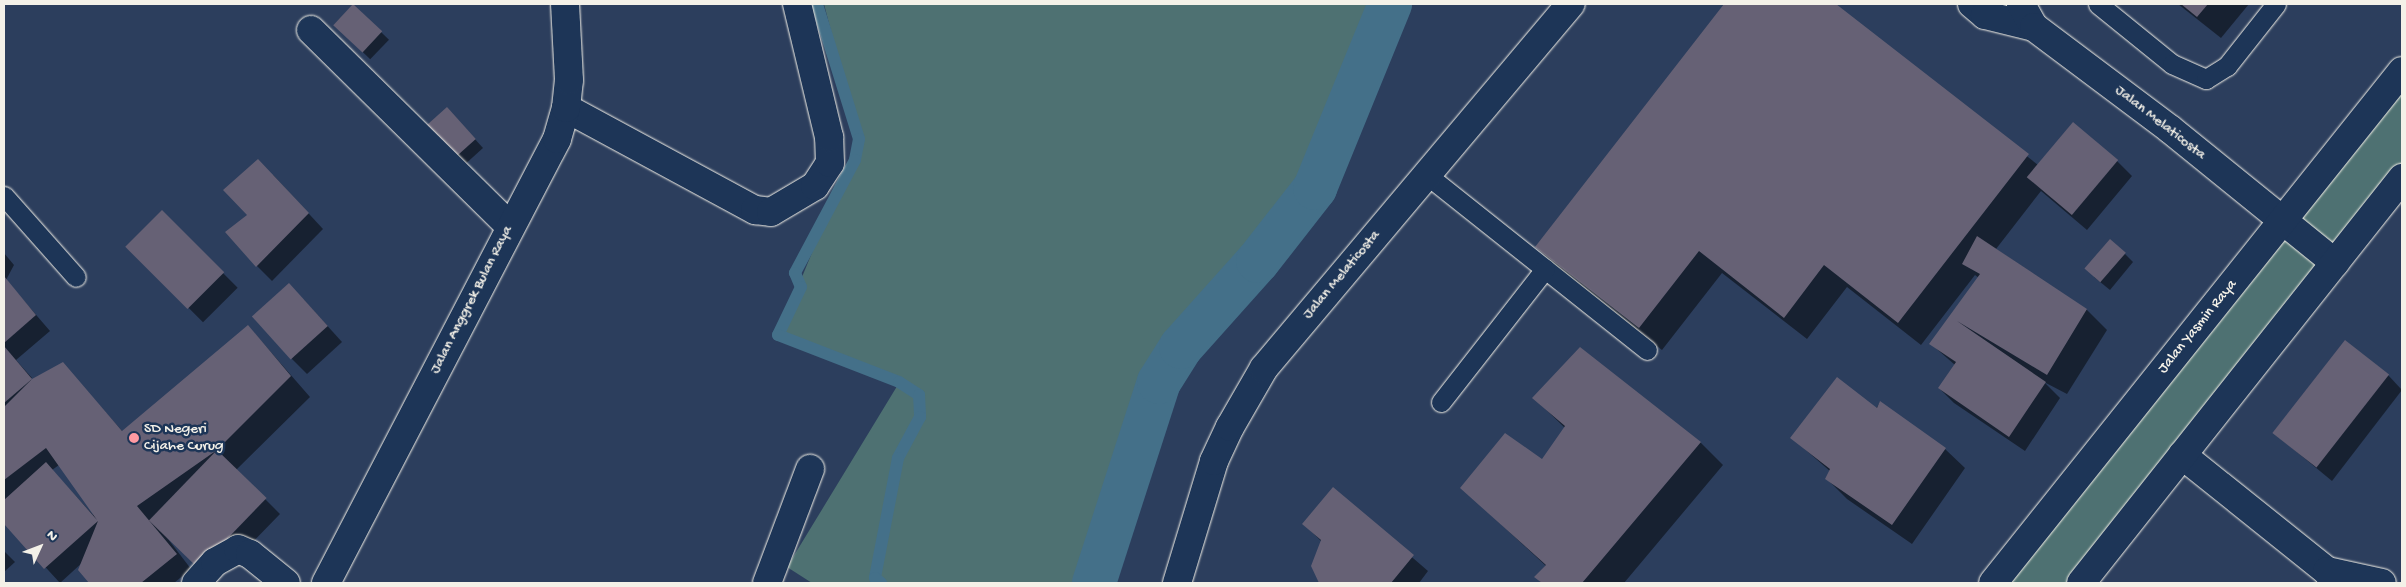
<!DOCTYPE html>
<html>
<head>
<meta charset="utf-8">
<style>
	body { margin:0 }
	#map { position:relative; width:2406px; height:587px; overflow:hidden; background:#2c3e5d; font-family:"Gochi Hand",sans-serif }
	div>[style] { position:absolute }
	.green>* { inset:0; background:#4e7172 }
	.shadow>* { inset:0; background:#0007; transform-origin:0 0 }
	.stream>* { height:12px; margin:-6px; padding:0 6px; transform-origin:6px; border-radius:6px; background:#447089 }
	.canal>* { height:44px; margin:-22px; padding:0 22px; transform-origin:22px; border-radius:22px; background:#447089 }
	.building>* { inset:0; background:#666175; transform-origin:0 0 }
	.roads { filter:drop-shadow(0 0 1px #f4f1e8) drop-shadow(0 0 1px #f4f1e8) }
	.lane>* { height:19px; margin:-9.5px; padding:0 9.5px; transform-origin:9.5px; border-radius:9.5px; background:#1d3557 }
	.street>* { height:28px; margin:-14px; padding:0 14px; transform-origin:14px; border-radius:14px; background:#1d3557 }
	.secondary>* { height:28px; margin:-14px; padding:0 14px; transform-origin:14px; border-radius:14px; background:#1d3557 }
	.dots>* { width:14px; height:14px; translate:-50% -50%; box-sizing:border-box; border:2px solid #1d3557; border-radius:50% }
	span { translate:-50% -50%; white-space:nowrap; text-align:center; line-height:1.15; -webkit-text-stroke:5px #1d3557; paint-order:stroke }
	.street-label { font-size:15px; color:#f4f1e8 }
	.poi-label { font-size:15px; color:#f4f1e8 }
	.left { translate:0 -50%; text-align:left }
	.frame { position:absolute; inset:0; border:5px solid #f4f1e8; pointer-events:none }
	.north { position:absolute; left:15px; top:522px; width:50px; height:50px; -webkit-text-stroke:4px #1d3557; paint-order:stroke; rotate:47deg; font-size:14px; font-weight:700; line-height:20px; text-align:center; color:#f4f1e8 }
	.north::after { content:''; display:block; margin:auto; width:18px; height:22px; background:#f4f1e8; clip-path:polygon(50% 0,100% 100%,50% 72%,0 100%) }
</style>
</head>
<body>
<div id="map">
	<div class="green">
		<i style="clip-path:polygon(824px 4px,1391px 4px,1315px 188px,1159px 382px,1075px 583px,812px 583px,787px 567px,899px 383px,778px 335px,859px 139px)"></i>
		<i style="clip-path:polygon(2402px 71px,2402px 178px,2080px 583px,1993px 583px)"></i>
	</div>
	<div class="shadow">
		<i style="clip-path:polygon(1726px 4px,1834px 4px,2038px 165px,2117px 161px,2132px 176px,2087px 230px,2041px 191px,1996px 249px,2087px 310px,2107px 330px,2067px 394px,2044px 382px,2060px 398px,2025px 451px,1954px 403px,1939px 388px,1955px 365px,1931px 344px,1979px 278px,1975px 275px,1921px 345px,1847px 287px,1807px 339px,1722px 273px,1662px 350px,1559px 269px,1536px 247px)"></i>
		<i style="clip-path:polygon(2178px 4px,2249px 4px,2221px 38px)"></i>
		<i style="left:353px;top:5px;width:50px;height:27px;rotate:44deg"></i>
		<i style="clip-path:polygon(455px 117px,483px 148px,462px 167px,454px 159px)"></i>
		<i style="clip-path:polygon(273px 175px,323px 229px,272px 281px,257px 266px,248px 216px)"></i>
		<i style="left:162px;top:212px;width:107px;height:49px;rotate:45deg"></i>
		<i style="clip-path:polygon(evenodd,4px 253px,14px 265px,6px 280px,50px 331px,16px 360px,32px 378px,29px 378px,33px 382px,63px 364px,123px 432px,248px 326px,310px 397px,236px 470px,280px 514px,214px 582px,165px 535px,191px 569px,174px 583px,91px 583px,80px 570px,83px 562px,60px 583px,4px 522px,4px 253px,59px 465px,94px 514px,93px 515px,52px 470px,59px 465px)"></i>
		<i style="clip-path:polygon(2125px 254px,2133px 262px,2110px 290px,2094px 277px)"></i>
		<i style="clip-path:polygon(304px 300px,342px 342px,307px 374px,292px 359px)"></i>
		<i style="clip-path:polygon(2388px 375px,2402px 390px,2332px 481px,2274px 433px)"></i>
		<i style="clip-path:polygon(1534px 398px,1700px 442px,1723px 465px,1624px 583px,1542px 583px,1536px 577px,1546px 566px,1462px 488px,1542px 461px,1565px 428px)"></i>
		<i style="clip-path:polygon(1880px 402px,1945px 449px,1965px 468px,1912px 544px,1847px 499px,1827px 479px,1831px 472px,1792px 438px,1876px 409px)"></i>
		<i style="clip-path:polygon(1333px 489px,1428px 571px,1419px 583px,1320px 583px,1312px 566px,1322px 542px,1304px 524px)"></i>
		<i style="clip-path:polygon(4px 551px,15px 562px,4px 572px)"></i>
	</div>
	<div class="stream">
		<i style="left:817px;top:4px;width:141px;rotate:72.7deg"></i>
		<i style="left:859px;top:139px;width:21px;rotate:101deg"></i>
		<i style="left:855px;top:160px;width:128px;rotate:118deg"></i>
		<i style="left:795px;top:273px;width:15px;rotate:67deg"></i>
		<i style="left:801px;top:287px;width:53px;rotate:115.6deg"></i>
		<i style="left:778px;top:335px;width:130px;rotate:21.2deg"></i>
		<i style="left:899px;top:382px;width:24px;rotate:33deg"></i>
		<i style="left:919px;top:395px;width:22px;rotate:87deg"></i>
		<i style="left:920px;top:417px;width:47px;rotate:118.2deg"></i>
		<i style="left:898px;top:458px;width:122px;rotate:100.9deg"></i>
		<i style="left:875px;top:578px;width:8px;rotate:40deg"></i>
	</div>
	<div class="canal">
		<i style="left:1094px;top:583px;width:211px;rotate:-72.1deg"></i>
		<i style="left:1159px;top:382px;width:41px;rotate:-57.8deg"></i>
		<i style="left:1181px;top:347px;width:115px;rotate:-48.2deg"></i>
		<i style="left:1258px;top:261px;width:93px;rotate:-52deg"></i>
		<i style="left:1315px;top:188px;width:199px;rotate:-67.8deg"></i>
	</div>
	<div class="building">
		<i style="left:353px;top:4px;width:40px;height:29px;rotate:43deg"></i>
		<i style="clip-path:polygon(1724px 4px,1836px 4px,2029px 154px,1898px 323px,1824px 265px,1784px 318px,1699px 251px,1639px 328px,1535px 247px)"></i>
		<i style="clip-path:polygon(2181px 4px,2208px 4px,2197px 17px)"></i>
		<i style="left:447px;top:107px;width:43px;height:30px;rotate:48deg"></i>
		<i style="left:2073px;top:122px;width:59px;height:72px;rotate:40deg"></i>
		<i style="clip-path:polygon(258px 159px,309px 213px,256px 267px,225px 232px,247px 215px,223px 190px)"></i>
		<i style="left:162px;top:210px;width:88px;height:52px;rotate:45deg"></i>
		<i style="clip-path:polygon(1977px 236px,2087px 309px,2047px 375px,1957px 321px,2046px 382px,2009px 437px,1938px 388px,1956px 362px,1929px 344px,1980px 274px,1962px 264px)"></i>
		<i style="left:2110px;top:239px;width:21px;height:39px;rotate:41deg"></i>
		<i style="clip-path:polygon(4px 276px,36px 315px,4px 343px)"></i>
		<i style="left:289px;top:283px;width:58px;height:50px;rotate:48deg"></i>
		<i style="clip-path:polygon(248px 325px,291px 376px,217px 450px,137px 506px,177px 554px,141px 583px,89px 583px,78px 570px,98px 521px,44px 569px,4px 524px,4px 500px,46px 462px,97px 520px,46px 448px,4px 480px,4px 407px,32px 379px,63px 362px,122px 431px)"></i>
		<i style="left:2345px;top:340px;width:56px;height:118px;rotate:38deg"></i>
		<i style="clip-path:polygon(4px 346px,32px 379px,4px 403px)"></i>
		<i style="clip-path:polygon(1580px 347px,1701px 442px,1582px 583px,1542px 583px,1534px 577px,1546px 565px,1460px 488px,1505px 433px,1542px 459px,1565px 426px,1532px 398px)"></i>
		<i style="clip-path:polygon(1837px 377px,1877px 408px,1880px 401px,1946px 448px,1892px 525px,1825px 479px,1830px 469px,1790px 438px)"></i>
		<i style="left:217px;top:450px;width:69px;height:98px;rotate:44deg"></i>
		<i style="clip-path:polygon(1333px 487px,1414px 555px,1391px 583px,1319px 583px,1311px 566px,1321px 540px,1302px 524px)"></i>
	</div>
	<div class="roads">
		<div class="lane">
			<i style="left:2098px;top:4px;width:95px;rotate:39deg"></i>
			<i style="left:2172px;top:64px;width:37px;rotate:24deg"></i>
			<i style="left:2206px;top:79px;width:25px;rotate:-32deg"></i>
			<i style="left:2227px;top:66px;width:79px;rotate:-51.7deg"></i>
			<i style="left:1427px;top:175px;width:281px;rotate:38.5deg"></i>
			<i style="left:4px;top:196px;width:108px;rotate:48.4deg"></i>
			<i style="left:1441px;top:402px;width:169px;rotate:-52deg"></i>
		</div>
		<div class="street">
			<i style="left:1972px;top:4px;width:17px;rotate:40deg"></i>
			<i style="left:1985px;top:15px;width:50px;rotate:13.8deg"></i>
			<i style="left:2021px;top:4px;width:26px;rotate:61deg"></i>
			<i style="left:2034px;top:27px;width:171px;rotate:36.9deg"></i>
			<i style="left:2171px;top:130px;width:211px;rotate:39deg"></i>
			<i style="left:311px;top:30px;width:279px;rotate:44.6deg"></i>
			<i style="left:566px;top:108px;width:215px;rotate:28.4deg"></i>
			<i style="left:755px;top:210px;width:16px;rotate:7deg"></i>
			<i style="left:771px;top:212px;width:51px;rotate:-30.6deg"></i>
			<i style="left:815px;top:186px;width:27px;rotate:-57deg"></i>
			<i style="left:830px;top:163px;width:26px;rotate:-92deg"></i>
			<i style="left:829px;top:137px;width:137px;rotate:-103.5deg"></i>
			<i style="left:2182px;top:455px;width:186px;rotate:38.7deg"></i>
			<i style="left:2327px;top:571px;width:14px;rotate:56deg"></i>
			<i style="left:2327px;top:571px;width:56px;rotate:12.3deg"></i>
			<i style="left:196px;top:583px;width:28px;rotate:-48deg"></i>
			<i style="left:215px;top:562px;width:26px;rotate:-29deg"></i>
			<i style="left:238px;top:549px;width:13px;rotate:23deg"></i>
			<i style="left:250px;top:554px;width:46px;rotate:38.9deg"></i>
			<i style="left:326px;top:583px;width:500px;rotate:-62.51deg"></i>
			<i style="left:557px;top:139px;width:32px;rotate:-74deg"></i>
			<i style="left:566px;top:108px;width:28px;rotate:-84deg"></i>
			<i style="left:569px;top:80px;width:76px;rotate:-93deg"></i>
			<i style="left:767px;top:583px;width:122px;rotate:-69.3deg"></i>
			<i style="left:1177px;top:583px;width:127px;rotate:-73.1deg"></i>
			<i style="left:1214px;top:461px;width:38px;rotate:-65deg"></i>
			<i style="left:1230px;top:427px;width:68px;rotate:-60deg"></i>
			<i style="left:1264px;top:368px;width:476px;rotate:-49.9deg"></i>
		</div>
		<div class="secondary">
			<i style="left:1993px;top:583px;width:655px;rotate:-51.38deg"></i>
			<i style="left:2081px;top:583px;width:517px;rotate:-51.6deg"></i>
		</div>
	</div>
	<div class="dots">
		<i style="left:134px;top:438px;background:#ff9aa2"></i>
	</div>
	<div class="street-label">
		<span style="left:2160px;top:123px;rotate:38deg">Jalan Melaticosta</span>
		<span style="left:1342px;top:275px;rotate:-50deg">Jalan Melaticosta</span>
		<span style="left:472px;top:300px;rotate:-63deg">Jalan Anggrek Bulan Raya</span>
		<span style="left:2198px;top:327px;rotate:-51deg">Jalan Yasmin Raya</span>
	</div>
	<div class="poi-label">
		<span class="left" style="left:144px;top:438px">SD Negeri<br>Cijahe Curug</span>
	</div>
	<div class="frame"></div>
	<div class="north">N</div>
</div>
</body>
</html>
